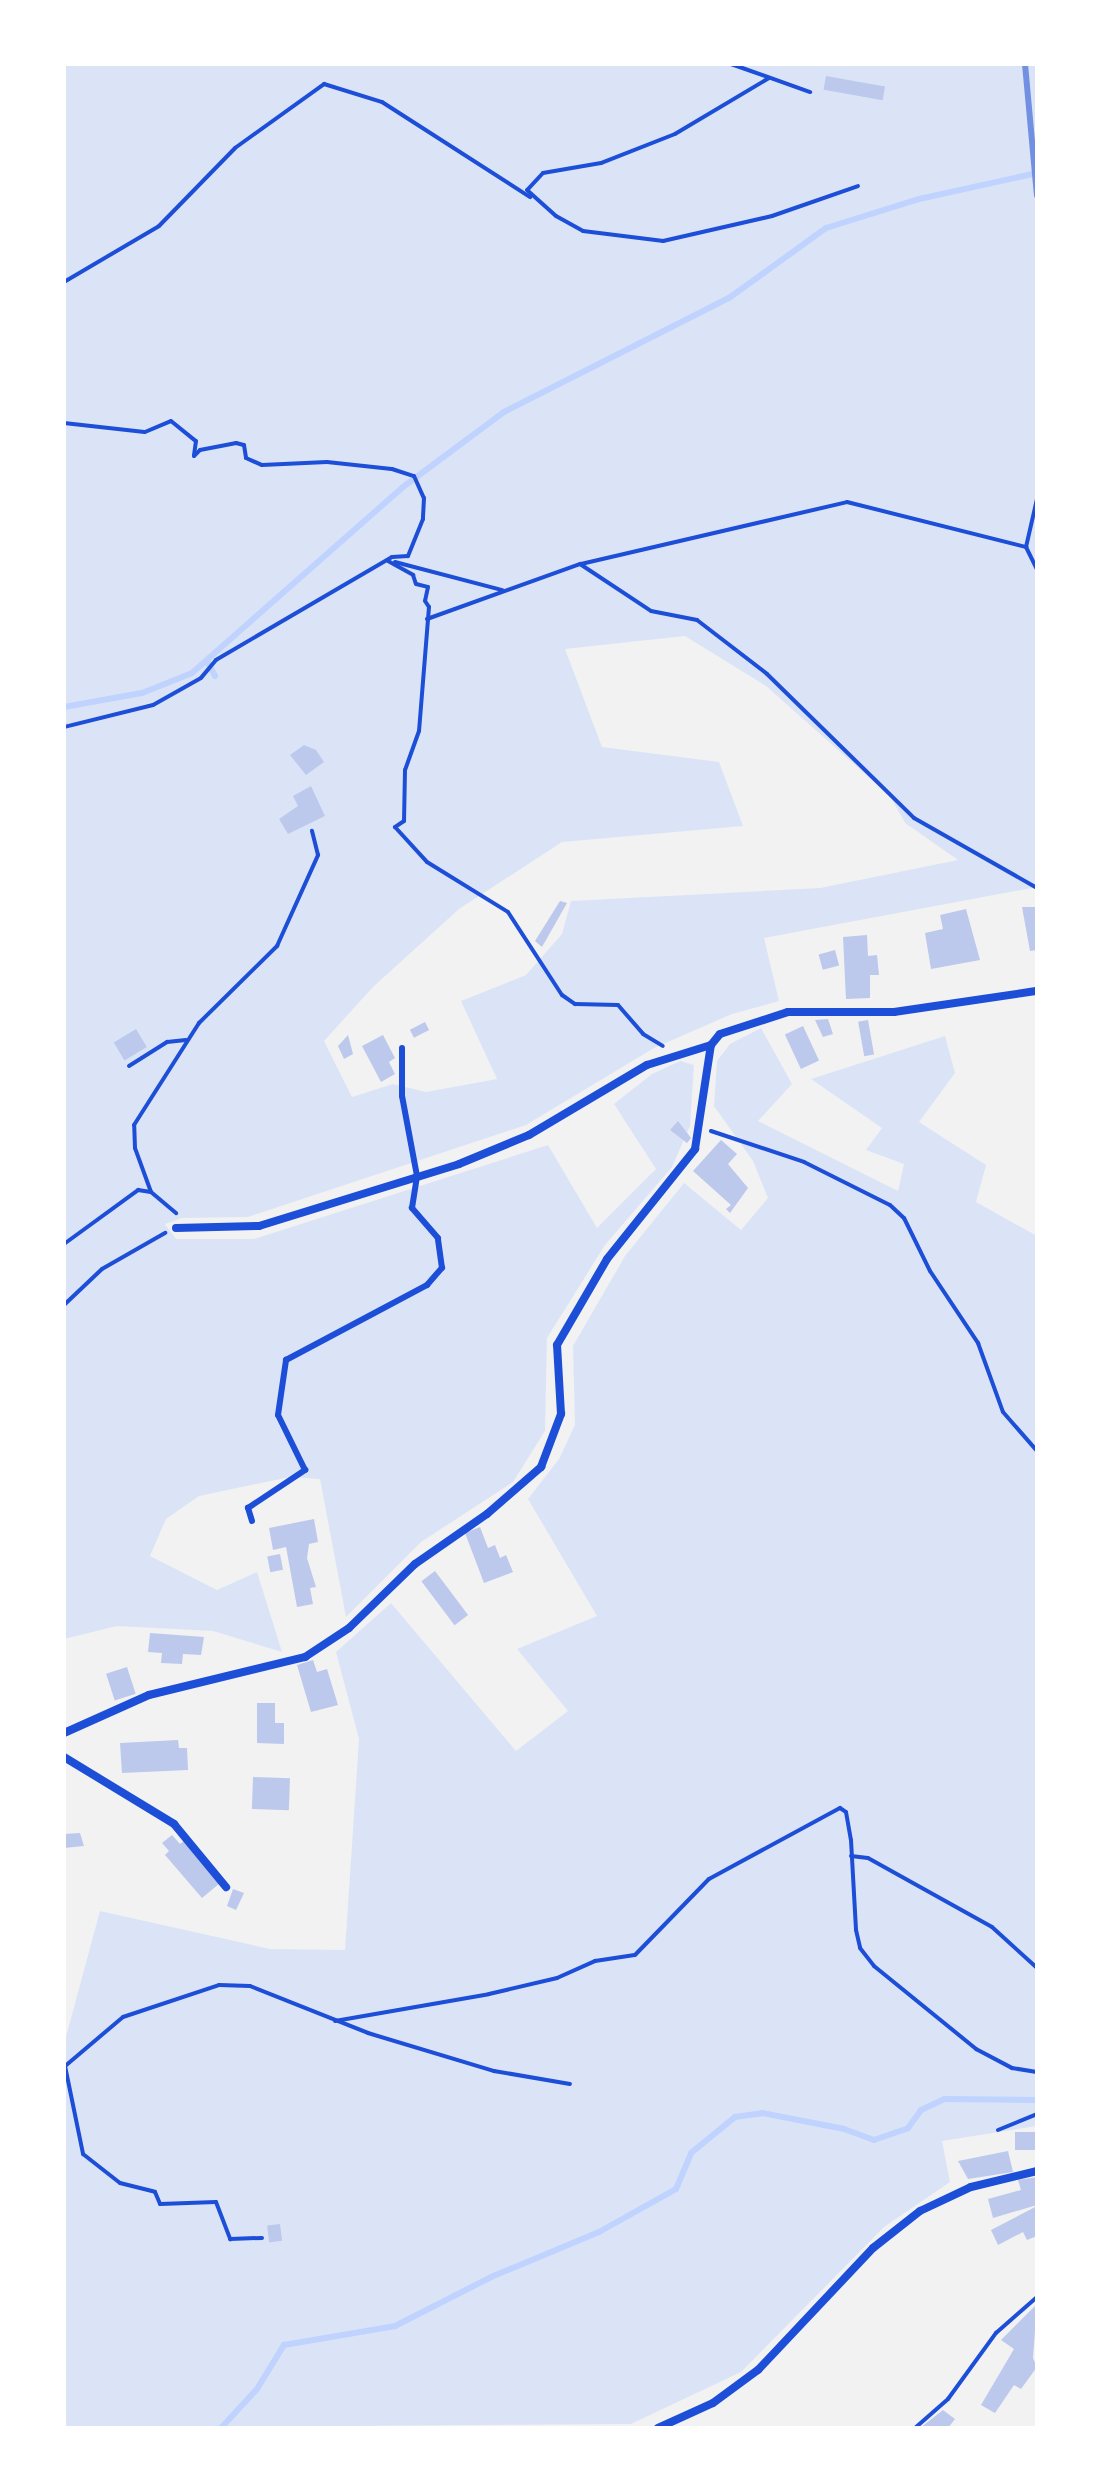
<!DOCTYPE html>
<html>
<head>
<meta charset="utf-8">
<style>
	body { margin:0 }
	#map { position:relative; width:1101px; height:2492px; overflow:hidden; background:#f2f2f2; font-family:"Asap Condensed",sans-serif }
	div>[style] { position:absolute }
	.green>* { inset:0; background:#dbe4f7 }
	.stream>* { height:6px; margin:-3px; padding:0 3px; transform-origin:3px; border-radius:3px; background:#bfd3fe }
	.building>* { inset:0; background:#bdc9ec; transform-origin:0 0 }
	.path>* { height:4px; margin:-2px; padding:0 2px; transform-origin:2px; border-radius:2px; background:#1d4ed8 }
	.service>* { height:6px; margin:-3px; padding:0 3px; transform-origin:3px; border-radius:3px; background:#1d4ed8 }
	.minor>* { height:8px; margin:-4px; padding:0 4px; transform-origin:4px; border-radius:4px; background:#1d4ed8 }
	.rail>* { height:6px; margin:-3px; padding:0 3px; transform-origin:3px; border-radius:3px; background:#7290e2 }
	span { translate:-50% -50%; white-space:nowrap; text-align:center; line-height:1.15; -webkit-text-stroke:8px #fff; paint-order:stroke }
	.frame { position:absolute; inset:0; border:66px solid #fff; pointer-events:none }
</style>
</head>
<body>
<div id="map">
	<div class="green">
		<i style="clip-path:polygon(evenodd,64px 64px,1037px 64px,1037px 887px,764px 938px,779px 1001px,732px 1014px,654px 1048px,526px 1125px,248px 1217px,182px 1218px,165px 1224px,176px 1239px,254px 1239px,548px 1145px,597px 1228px,656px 1169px,614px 1104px,652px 1074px,680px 1061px,694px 1065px,690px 1126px,672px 1167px,605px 1245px,547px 1338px,545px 1431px,513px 1482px,421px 1542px,346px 1617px,320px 1479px,290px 1477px,199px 1496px,166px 1519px,150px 1556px,217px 1590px,257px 1572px,282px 1652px,213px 1631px,117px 1626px,64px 1639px,64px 64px,685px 636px,766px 686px,890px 796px,905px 823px,958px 860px,820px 888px,571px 901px,562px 934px,526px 975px,461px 1001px,497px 1079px,426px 1092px,393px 1084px,352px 1097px,324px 1041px,373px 987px,459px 909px,562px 842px,743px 826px,719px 762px,602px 747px,565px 649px,685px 636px)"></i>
		<i style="clip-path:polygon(761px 1028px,792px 1084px,758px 1121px,898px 1191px,904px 1164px,866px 1150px,882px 1128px,811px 1079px,945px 1036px,955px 1073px,919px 1122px,986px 1165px,976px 1202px,1037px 1236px,1037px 2126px,942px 2141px,950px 2182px,884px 2227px,741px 2372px,631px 2424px,64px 2428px,64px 2044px,100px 1911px,270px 1949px,345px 1950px,359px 1739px,336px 1652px,391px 1603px,516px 1751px,568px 1711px,517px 1649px,597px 1616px,528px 1499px,559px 1459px,575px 1425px,573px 1346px,625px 1256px,684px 1183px,741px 1230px,768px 1198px,753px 1161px,714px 1106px,717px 1061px,730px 1044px)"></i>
	</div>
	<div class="stream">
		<i style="left:207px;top:661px;width:17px;rotate:62deg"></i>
		<i style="left:64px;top:707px;width:79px;rotate:-10.2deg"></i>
		<i style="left:142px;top:693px;width:54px;rotate:-21.8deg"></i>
		<i style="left:192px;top:673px;width:281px;rotate:-41.4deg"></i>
		<i style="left:403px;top:487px;width:126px;rotate:-36.6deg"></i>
		<i style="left:504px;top:412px;width:252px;rotate:-26.9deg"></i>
		<i style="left:729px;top:298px;width:120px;rotate:-35.8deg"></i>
		<i style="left:826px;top:228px;width:97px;rotate:-17.3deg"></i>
		<i style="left:919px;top:199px;width:121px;rotate:-12.4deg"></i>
		<i style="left:221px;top:2428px;width:53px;rotate:-47.3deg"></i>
		<i style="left:257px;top:2389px;width:52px;rotate:-58.5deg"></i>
		<i style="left:284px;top:2345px;width:113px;rotate:-9.7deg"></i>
		<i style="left:395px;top:2326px;width:108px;rotate:-27deg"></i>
		<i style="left:491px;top:2277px;width:117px;rotate:-22.6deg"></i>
		<i style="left:599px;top:2232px;width:88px;rotate:-29.2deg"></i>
		<i style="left:676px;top:2189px;width:39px;rotate:-67deg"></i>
		<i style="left:691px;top:2153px;width:57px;rotate:-39.3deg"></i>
		<i style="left:735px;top:2117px;width:27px;rotate:-8deg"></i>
		<i style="left:762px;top:2113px;width:84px;rotate:11deg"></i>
		<i style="left:844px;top:2129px;width:32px;rotate:20deg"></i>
		<i style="left:874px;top:2140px;width:36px;rotate:-19deg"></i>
		<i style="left:908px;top:2128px;width:22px;rotate:-54deg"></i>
		<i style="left:921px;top:2110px;width:26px;rotate:-25deg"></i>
		<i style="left:945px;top:2099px;width:92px;rotate:0.6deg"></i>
	</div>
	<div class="building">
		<i style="left:826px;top:76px;width:60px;height:14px;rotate:10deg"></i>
		<i style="clip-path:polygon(304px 745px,316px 750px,324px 762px,306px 775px,290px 755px)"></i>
		<i style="clip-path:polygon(311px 786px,325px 816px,288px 834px,279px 819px,298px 806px,293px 796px)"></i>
		<i style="clip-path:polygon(560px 901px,567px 903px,542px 947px,535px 941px)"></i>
		<i style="clip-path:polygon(1022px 907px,1037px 907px,1037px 950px,1030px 951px)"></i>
		<i style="clip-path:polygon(966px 909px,980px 960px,931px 969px,925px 933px,943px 929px,940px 915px)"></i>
		<i style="clip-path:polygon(867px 935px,868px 956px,877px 955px,879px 975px,870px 975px,870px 998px,846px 999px,843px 937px)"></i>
		<i style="left:835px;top:950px;width:16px;height:17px;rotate:75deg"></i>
		<i style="clip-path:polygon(828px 1019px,833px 1034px,823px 1037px,815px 1020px)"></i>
		<i style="left:868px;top:1020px;width:35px;height:10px;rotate:80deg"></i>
		<i style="left:425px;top:1022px;width:9px;height:17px;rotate:63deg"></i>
		<i style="left:803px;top:1026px;width:38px;height:20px;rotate:65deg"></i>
		<i style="left:136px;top:1029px;width:21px;height:26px;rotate:59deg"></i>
		<i style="clip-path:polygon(348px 1035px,353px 1054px,344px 1059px,338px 1046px)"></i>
		<i style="clip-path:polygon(383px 1035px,395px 1058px,389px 1062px,395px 1074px,381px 1082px,362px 1046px)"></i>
		<i style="clip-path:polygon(678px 1121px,691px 1138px,687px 1143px,670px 1130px)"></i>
		<i style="clip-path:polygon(721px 1140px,737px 1154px,728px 1164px,748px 1188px,730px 1213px,726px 1209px,731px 1205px,693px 1171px)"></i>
		<i style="clip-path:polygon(314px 1519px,318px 1542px,309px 1544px,307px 1558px,316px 1587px,310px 1588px,313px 1604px,297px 1607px,286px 1547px,273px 1550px,269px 1528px)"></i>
		<i style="clip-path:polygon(480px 1527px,488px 1548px,495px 1545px,500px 1558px,506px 1555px,513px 1572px,484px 1583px,465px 1533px)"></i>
		<i style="left:280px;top:1554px;width:16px;height:13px;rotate:79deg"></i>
		<i style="left:435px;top:1571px;width:55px;height:17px;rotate:53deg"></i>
		<i style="clip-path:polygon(150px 1633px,204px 1637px,201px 1655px,183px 1654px,182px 1664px,161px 1663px,162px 1653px,148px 1652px)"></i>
		<i style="clip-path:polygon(313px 1660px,317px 1672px,327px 1669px,338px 1705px,311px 1712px,297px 1665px)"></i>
		<i style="left:127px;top:1667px;width:28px;height:22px;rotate:72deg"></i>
		<i style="clip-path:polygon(257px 1703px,275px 1703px,275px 1723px,284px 1723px,284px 1744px,257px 1743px)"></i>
		<i style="clip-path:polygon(178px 1740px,179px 1748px,187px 1748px,188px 1770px,122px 1773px,120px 1743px)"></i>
		<i style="left:253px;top:1777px;width:37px;height:32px;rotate:2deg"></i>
		<i style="clip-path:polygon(80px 1833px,84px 1846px,64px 1848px,64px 1834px)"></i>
		<i style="clip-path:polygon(172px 1835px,180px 1844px,184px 1841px,220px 1883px,202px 1898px,165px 1855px,169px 1851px,162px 1843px)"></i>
		<i style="clip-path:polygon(233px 1889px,244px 1893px,236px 1910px,227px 1906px)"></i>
		<i style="left:1037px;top:2132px;width:18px;height:22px;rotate:90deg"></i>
		<i style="clip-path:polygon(1008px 2151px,1013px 2172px,968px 2179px,958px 2161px)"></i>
		<i style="clip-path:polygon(1037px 2177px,1037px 2205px,993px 2218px,988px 2199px,1021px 2190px,1018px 2180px)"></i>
		<i style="clip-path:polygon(1037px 2206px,1037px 2236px,1027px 2240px,1023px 2232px,998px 2245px,991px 2230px)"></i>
		<i style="left:280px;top:2224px;width:17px;height:13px;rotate:83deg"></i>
		<i style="clip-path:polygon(1037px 2304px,1033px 2358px,1037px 2367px,1021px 2389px,1014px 2385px,995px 2413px,981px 2405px,1014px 2349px,1001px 2340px)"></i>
		<i style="clip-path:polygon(943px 2410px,955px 2419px,948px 2428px,920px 2428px)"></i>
	</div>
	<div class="path">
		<i style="left:731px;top:64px;width:84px;rotate:19.5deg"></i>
		<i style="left:769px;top:78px;width:109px;rotate:149.2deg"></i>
		<i style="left:675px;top:134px;width:79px;rotate:158.6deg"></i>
		<i style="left:601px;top:163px;width:59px;rotate:170.2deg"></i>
		<i style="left:543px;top:173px;width:23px;rotate:133deg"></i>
		<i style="left:527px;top:190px;width:39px;rotate:42deg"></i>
		<i style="left:556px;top:216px;width:31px;rotate:29deg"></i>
		<i style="left:583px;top:231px;width:81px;rotate:7.1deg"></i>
		<i style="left:663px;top:241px;width:112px;rotate:-12.9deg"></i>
		<i style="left:772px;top:216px;width:91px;rotate:-19.2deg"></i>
		<i style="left:64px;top:282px;width:110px;rotate:-30.5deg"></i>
		<i style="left:159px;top:226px;width:109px;rotate:-45.7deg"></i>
		<i style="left:235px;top:148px;width:110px;rotate:-35.7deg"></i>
		<i style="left:324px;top:84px;width:61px;rotate:17.2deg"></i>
		<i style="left:382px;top:102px;width:176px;rotate:32.7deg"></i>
		<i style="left:64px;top:423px;width:81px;rotate:6.3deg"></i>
		<i style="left:145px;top:432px;width:28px;rotate:-23deg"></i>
		<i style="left:171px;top:421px;width:32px;rotate:39deg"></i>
		<i style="left:196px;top:441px;width:15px;rotate:98deg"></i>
		<i style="left:194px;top:456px;width:8px;rotate:-45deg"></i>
		<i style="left:200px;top:450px;width:37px;rotate:-11deg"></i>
		<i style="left:236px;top:443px;width:8px;rotate:14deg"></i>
		<i style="left:244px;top:445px;width:13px;rotate:81deg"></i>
		<i style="left:246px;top:458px;width:17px;rotate:24deg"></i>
		<i style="left:262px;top:465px;width:65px;rotate:-2.6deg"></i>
		<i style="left:327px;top:462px;width:65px;rotate:6.1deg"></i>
		<i style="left:392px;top:469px;width:23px;rotate:18deg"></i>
		<i style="left:414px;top:476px;width:24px;rotate:66deg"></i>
		<i style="left:424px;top:498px;width:21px;rotate:93deg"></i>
		<i style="left:423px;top:519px;width:40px;rotate:112deg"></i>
		<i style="left:408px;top:556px;width:16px;rotate:176deg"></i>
		<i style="left:392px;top:557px;width:204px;rotate:149.7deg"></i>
		<i style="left:216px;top:660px;width:23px;rotate:130deg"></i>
		<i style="left:201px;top:678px;width:55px;rotate:150.6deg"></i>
		<i style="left:153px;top:705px;width:92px;rotate:166.1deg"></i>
		<i style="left:1037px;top:499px;width:49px;rotate:102.9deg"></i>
		<i style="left:1026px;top:547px;width:25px;rotate:64deg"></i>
		<i style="left:388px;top:561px;width:29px;rotate:29deg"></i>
		<i style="left:413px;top:575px;width:9px;rotate:72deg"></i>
		<i style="left:416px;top:584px;width:12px;rotate:14deg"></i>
		<i style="left:428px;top:587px;width:14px;rotate:102deg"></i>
		<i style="left:425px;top:601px;width:7px;rotate:56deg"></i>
		<i style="left:429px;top:607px;width:124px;rotate:94.6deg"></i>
		<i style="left:419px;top:731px;width:41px;rotate:109.7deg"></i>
		<i style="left:405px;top:770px;width:51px;rotate:91.1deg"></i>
		<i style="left:404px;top:821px;width:11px;rotate:146deg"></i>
		<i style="left:395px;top:827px;width:47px;rotate:47.6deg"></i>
		<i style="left:427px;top:862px;width:95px;rotate:31.7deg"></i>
		<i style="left:508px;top:912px;width:99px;rotate:57deg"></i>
		<i style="left:562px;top:995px;width:16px;rotate:35deg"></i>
		<i style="left:575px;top:1004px;width:43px;rotate:1.3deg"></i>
		<i style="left:618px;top:1005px;width:38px;rotate:49deg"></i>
		<i style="left:643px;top:1034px;width:23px;rotate:31deg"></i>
		<i style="left:395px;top:562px;width:111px;rotate:14.7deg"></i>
		<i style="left:581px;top:564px;width:273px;rotate:-13.1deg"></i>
		<i style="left:847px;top:502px;width:185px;rotate:14.1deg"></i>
		<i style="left:427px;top:619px;width:163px;rotate:-19.8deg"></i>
		<i style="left:580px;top:564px;width:85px;rotate:33.5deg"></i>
		<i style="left:651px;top:611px;width:47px;rotate:11.1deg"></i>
		<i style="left:697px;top:620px;width:88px;rotate:37.6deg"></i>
		<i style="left:767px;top:674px;width:206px;rotate:44.4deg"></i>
		<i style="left:914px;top:818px;width:142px;rotate:29.6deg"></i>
		<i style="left:129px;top:1066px;width:45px;rotate:-32.3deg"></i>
		<i style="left:167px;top:1042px;width:19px;rotate:-6deg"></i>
		<i style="left:711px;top:1131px;width:98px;rotate:18.4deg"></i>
		<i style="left:804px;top:1162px;width:96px;rotate:26.6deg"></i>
		<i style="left:890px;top:1205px;width:19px;rotate:43deg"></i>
		<i style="left:904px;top:1218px;width:59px;rotate:63.9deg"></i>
		<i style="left:930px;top:1271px;width:87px;rotate:56.3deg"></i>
		<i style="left:978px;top:1343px;width:73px;rotate:70.1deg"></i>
		<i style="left:1003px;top:1412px;width:52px;rotate:48.9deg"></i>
		<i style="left:151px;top:1192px;width:47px;rotate:-110deg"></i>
		<i style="left:135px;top:1148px;width:23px;rotate:-92deg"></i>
		<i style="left:134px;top:1125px;width:121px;rotate:-57.5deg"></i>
		<i style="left:199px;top:1023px;width:110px;rotate:-44.6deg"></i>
		<i style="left:277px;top:946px;width:100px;rotate:-65.7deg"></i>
		<i style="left:318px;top:855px;width:25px;rotate:-104deg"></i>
		<i style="left:64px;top:1244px;width:92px;rotate:-36.1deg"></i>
		<i style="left:138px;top:1190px;width:13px;rotate:9deg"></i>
		<i style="left:151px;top:1192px;width:33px;rotate:40deg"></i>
		<i style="left:64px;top:1305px;width:52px;rotate:-43.5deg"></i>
		<i style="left:102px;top:1269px;width:73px;rotate:-29.7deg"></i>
		<i style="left:851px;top:1856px;width:17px;rotate:7deg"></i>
		<i style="left:868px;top:1858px;width:142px;rotate:29.1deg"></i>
		<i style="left:992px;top:1927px;width:61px;rotate:42.3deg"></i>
		<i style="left:335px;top:2021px;width:156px;rotate:-9.9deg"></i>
		<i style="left:489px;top:1994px;width:70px;rotate:-13.2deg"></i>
		<i style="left:557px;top:1978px;width:42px;rotate:-24.1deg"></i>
		<i style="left:595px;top:1961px;width:40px;rotate:-8.5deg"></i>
		<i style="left:635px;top:1955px;width:106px;rotate:-45.8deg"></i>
		<i style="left:709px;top:1879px;width:149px;rotate:-28.5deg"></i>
		<i style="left:840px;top:1808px;width:7px;rotate:34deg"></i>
		<i style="left:846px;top:1812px;width:28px;rotate:80deg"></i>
		<i style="left:851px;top:1840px;width:90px;rotate:86.8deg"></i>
		<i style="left:856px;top:1930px;width:18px;rotate:77deg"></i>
		<i style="left:860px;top:1948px;width:23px;rotate:52deg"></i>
		<i style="left:874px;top:1966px;width:132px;rotate:39.1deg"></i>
		<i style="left:976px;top:2049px;width:41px;rotate:27.8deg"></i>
		<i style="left:1012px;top:2068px;width:25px;rotate:9deg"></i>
		<i style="left:65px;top:2066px;width:90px;rotate:78.4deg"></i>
		<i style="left:83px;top:2154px;width:47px;rotate:38.1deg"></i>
		<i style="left:120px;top:2183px;width:36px;rotate:14deg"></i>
		<i style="left:155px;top:2192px;width:13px;rotate:67deg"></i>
		<i style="left:160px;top:2204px;width:56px;rotate:-2deg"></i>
		<i style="left:216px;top:2202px;width:40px;rotate:69deg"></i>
		<i style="left:230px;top:2239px;width:32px;rotate:-2deg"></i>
		<i style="left:64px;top:2067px;width:77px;rotate:-40.3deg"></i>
		<i style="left:123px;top:2017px;width:101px;rotate:-18.4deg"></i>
		<i style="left:219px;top:1985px;width:31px;rotate:2deg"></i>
		<i style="left:250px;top:1986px;width:127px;rotate:21.7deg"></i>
		<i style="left:368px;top:2033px;width:132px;rotate:16.8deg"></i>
		<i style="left:494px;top:2071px;width:77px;rotate:9.7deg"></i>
		<i style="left:998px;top:2130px;width:42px;rotate:-22.3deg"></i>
		<i style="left:915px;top:2428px;width:44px;rotate:-41.3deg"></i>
		<i style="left:948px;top:2399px;width:82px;rotate:-54deg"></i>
		<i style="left:996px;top:2333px;width:55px;rotate:-41.3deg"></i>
	</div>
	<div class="service">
		<i style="left:252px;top:1521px;width:14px;rotate:-107deg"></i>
		<i style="left:248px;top:1508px;width:69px;rotate:-33.7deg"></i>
		<i style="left:305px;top:1470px;width:61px;rotate:-116.1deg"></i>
		<i style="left:278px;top:1415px;width:56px;rotate:-81.7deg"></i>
		<i style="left:286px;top:1360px;width:160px;rotate:-28deg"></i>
		<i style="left:427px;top:1285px;width:23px;rotate:-49deg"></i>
		<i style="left:442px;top:1268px;width:30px;rotate:-98deg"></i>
		<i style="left:438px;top:1238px;width:40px;rotate:-131deg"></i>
		<i style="left:412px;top:1208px;width:32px;rotate:-81deg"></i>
		<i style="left:417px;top:1176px;width:81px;rotate:-100.6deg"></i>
		<i style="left:402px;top:1096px;width:48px;rotate:-90deg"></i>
	</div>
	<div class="minor">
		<i style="left:176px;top:1228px;width:83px;rotate:-1.4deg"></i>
		<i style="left:259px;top:1226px;width:209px;rotate:-17.2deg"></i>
		<i style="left:459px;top:1164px;width:76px;rotate:-22.5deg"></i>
		<i style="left:529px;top:1135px;width:137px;rotate:-30.7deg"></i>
		<i style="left:647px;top:1065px;width:67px;rotate:-17.4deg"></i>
		<i style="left:64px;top:1733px;width:93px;rotate:-24.1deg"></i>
		<i style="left:149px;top:1695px;width:161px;rotate:-13.7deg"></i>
		<i style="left:305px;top:1657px;width:53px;rotate:-33.4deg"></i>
		<i style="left:349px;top:1628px;width:92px;rotate:-44.1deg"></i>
		<i style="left:415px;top:1564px;width:88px;rotate:-34.8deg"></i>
		<i style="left:487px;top:1514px;width:72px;rotate:-41deg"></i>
		<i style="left:541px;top:1467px;width:57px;rotate:-69.3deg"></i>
		<i style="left:561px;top:1414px;width:69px;rotate:-93.3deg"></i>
		<i style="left:557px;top:1345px;width:99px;rotate:-59.8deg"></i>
		<i style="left:607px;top:1259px;width:141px;rotate:-51.3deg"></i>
		<i style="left:695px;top:1149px;width:105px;rotate:-81.3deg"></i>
		<i style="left:711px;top:1045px;width:14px;rotate:-51deg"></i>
		<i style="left:720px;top:1034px;width:71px;rotate:-17.9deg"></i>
		<i style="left:788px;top:1012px;width:106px"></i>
		<i style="left:894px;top:1012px;width:145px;rotate:-8.4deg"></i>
		<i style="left:64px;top:1757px;width:129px;rotate:31.3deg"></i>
		<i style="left:174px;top:1824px;width:82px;rotate:50.5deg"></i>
		<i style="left:658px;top:2428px;width:60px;rotate:-24.4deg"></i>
		<i style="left:713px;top:2403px;width:56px;rotate:-36.3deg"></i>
		<i style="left:758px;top:2370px;width:168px;rotate:-46.7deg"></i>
		<i style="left:873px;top:2248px;width:60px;rotate:-38.2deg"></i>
		<i style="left:920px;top:2211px;width:56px;rotate:-25.2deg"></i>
		<i style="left:971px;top:2187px;width:68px;rotate:-13.6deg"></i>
	</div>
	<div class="rail">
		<i style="left:1025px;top:64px;width:132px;rotate:84.8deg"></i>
	</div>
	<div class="frame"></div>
</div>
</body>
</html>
